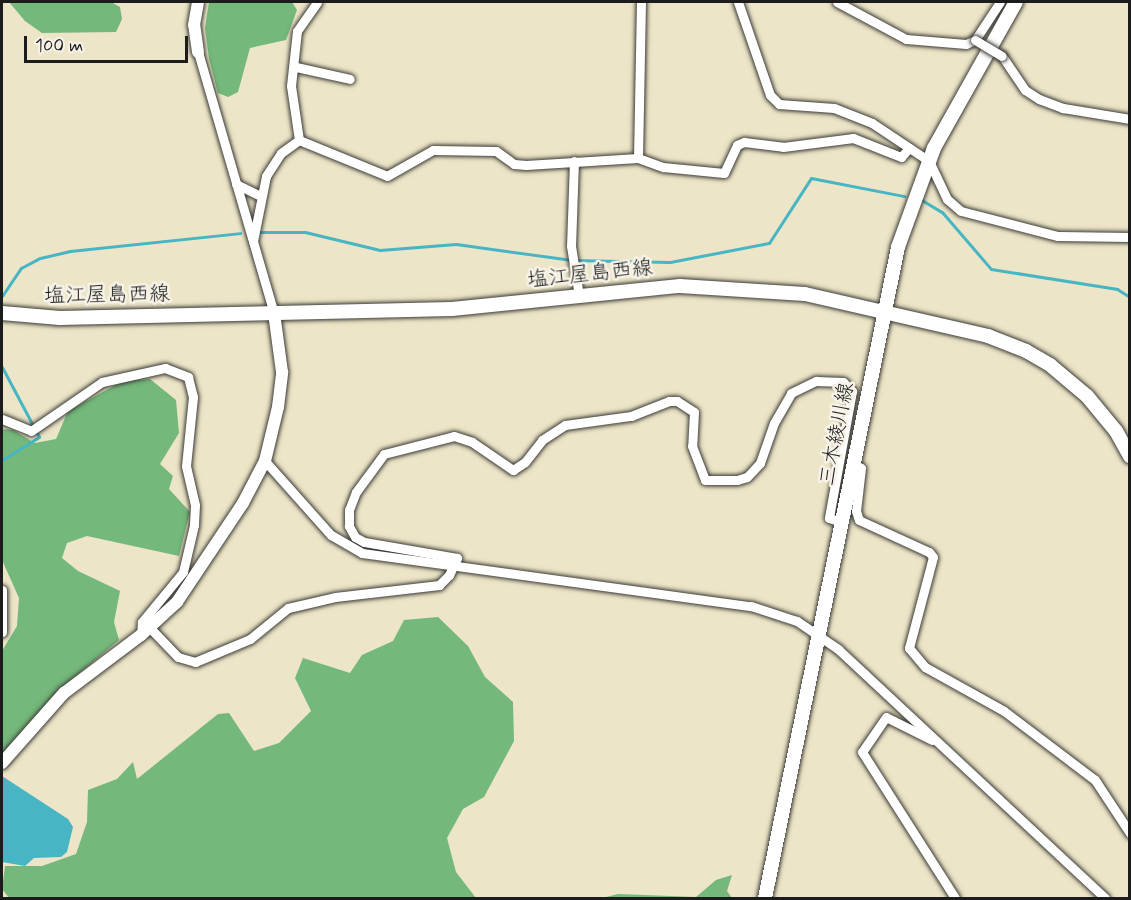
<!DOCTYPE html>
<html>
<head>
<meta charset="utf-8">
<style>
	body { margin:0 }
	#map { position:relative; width:1131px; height:900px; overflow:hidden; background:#ece5c7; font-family:Mynerve,"Klee One",sans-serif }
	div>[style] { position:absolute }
	.forest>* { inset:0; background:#74b87b }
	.water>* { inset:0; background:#48b5c4 }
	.stream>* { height:3px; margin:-1.5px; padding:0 1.5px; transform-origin:1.5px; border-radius:1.5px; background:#48b5c4 }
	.roads { filter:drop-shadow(0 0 2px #3b3a36) drop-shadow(0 0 2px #3b3a36) }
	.street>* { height:9px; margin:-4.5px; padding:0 4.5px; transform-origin:4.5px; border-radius:4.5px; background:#fff }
	.secondary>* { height:12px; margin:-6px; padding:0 6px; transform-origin:6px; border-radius:6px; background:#fff }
	.primary>* { height:14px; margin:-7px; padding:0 7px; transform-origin:7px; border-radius:7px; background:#fff }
	.bridges { filter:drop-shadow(0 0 2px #3b3a36) drop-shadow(0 0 2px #3b3a36) }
	.street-bridge>* { height:9px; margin:-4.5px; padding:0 4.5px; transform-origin:4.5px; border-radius:4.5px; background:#fff }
	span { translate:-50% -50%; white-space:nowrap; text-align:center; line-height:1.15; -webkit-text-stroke:5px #f7f3e8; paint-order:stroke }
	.street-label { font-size:21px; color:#1c1c1c }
	.frame { position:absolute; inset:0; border:3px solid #1c1c1c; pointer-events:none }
	.scale { position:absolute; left:24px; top:36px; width:164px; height:27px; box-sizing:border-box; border:3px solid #1c1c1c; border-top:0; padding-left:8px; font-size:18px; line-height:21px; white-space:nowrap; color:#1c1c1c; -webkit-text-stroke:4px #f7f3e8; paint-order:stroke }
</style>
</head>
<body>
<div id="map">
	<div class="forest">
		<i style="clip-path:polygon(9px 2px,111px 2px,120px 7px,122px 19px,116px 32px,42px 33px,25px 21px)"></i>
		<i style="clip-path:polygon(209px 2px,292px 2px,297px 10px,286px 40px,250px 48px,238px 92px,228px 97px,218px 93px,209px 59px,205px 28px)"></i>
		<i style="clip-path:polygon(150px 379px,176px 400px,179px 433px,160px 464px,173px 476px,169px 489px,190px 512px,179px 556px,87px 536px,67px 543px,62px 558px,78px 571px,120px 591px,114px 622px,119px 640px,71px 680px,2px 756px,2px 651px,17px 626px,19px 598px,2px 560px,2px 429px,13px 430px,35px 443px,56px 439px,68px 411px,123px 381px)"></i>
		<i style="clip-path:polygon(438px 617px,468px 646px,485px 677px,513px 702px,514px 741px,484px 797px,463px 809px,447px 838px,456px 872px,476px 898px,9px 898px,2px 889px,5px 866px,42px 866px,76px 854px,87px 822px,88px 790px,117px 779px,133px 762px,137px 779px,218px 714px,229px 713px,254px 751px,279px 743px,311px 711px,295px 678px,303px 658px,350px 673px,362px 655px,393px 641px,404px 620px)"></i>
		<i style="clip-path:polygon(732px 875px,727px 891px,732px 898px,602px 898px,618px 894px,696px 897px,716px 880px)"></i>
	</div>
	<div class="water">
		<i style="clip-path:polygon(2px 776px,68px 819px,73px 827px,67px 852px,61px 857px,34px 858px,25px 866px,2px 862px)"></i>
	</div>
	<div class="stream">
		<i style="left:920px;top:199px;width:26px;rotate:31deg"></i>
		<i style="left:942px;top:212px;width:75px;rotate:49.3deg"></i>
		<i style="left:991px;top:269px;width:128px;rotate:9deg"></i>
		<i style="left:1117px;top:289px;width:15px;rotate:32deg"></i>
		<i style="left:259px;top:232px;width:46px"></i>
		<i style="left:305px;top:232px;width:77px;rotate:13.5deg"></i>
		<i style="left:380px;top:250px;width:76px;rotate:-4.5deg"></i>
		<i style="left:456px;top:244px;width:117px;rotate:7.9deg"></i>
		<i style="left:572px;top:260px;width:98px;rotate:1.2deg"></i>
		<i style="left:670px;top:262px;width:101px;rotate:-10.9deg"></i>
		<i style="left:769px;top:243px;width:77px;rotate:-57.1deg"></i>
		<i style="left:811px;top:178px;width:95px;rotate:11deg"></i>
		<i style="left:2px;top:296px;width:34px;rotate:-56deg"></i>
		<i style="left:21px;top:268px;width:21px;rotate:-28deg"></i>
		<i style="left:40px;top:258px;width:31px;rotate:-13deg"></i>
		<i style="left:70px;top:251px;width:171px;rotate:-6deg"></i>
		<i style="left:2px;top:367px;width:79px;rotate:62.1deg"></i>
		<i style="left:39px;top:437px;width:44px;rotate:148.1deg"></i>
	</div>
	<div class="roads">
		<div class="street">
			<i style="left:738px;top:2px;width:98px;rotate:71deg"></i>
			<i style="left:770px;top:95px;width:13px;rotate:45deg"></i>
			<i style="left:779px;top:104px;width:55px;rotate:4.2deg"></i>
			<i style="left:834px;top:108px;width:41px;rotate:21.5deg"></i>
			<i style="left:872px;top:123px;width:69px;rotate:33.7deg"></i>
			<i style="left:929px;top:161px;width:42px;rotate:64.7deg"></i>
			<i style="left:947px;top:199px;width:18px;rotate:41deg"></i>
			<i style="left:961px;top:211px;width:100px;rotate:14.5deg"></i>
			<i style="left:1058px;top:236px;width:72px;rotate:0.8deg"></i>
			<i style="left:837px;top:2px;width:78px;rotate:28.2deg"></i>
			<i style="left:906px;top:39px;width:60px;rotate:4.8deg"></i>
			<i style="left:966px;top:44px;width:10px;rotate:-24deg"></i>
			<i style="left:975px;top:40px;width:45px;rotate:-56.7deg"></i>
			<i style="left:198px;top:52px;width:272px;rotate:73.8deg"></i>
			<i style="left:1002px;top:56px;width:41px;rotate:55.9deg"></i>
			<i style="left:1025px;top:90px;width:17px;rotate:33deg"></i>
			<i style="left:1039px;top:99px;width:26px;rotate:21deg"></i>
			<i style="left:1063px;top:108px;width:68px;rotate:9.3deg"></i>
			<i style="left:296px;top:67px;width:55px;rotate:12.5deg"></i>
			<i style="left:299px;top:140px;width:55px;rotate:-98.4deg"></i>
			<i style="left:291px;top:86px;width:55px;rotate:-83.8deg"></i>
			<i style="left:297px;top:31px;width:35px;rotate:-55deg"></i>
			<i style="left:638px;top:158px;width:156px;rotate:-88.9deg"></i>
			<i style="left:574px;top:161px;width:85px;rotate:92deg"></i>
			<i style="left:571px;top:246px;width:51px;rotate:80.9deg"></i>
			<i style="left:236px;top:184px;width:25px;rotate:26deg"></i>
			<i style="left:253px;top:241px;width:66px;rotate:-78.7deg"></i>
			<i style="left:266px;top:176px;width:27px;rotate:-57deg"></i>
			<i style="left:281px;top:153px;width:22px;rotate:-36deg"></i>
			<i style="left:299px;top:140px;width:95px;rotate:22.2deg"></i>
			<i style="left:387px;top:176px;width:53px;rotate:-29.5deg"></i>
			<i style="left:433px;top:150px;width:63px;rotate:0.9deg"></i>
			<i style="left:496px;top:151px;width:22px;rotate:36deg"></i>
			<i style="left:514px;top:164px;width:12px;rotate:5deg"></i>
			<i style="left:526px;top:165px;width:112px;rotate:-3.6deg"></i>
			<i style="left:638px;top:158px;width:27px;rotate:20deg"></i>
			<i style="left:663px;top:167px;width:61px;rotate:5.6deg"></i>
			<i style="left:724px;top:173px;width:31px;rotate:-65deg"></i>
			<i style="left:737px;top:145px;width:8px;rotate:-23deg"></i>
			<i style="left:744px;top:142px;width:39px;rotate:7deg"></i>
			<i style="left:783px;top:147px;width:71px;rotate:-7.3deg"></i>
			<i style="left:853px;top:138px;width:52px;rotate:21.6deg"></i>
			<i style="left:901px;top:157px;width:12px;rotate:-48deg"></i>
			<i style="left:2px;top:419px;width:31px;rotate:22deg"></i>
			<i style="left:31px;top:431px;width:86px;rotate:-34.6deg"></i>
			<i style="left:102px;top:382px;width:65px;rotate:-12.5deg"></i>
			<i style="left:165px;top:368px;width:25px;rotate:21deg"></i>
			<i style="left:188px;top:377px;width:21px;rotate:76deg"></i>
			<i style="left:193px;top:397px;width:69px;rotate:95.8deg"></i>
			<i style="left:186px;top:466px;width:40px;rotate:77deg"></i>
			<i style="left:195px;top:505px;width:20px;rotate:93deg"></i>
			<i style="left:194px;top:525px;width:48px;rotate:103.2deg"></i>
			<i style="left:183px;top:572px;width:65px;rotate:129.4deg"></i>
			<i style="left:142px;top:622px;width:13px;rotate:94deg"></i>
			<i style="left:265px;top:461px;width:99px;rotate:48.3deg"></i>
			<i style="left:331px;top:535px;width:36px;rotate:30deg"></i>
			<i style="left:362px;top:553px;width:393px;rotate:7.8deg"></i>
			<i style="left:751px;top:606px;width:48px;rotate:18.1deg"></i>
			<i style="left:797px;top:621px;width:50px;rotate:34.3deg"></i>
			<i style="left:838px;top:649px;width:365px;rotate:43deg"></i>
			<i style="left:852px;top:463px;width:10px;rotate:29deg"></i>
			<i style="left:861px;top:468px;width:43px;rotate:96.6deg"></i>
			<i style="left:856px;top:511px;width:9px;rotate:72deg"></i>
			<i style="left:859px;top:520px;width:77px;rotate:24.6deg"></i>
			<i style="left:929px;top:552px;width:6px;rotate:51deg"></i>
			<i style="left:933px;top:557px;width:94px;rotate:104.8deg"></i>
			<i style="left:909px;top:648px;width:25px;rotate:50deg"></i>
			<i style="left:925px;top:667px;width:90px;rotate:29.1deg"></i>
			<i style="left:1004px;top:711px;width:114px;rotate:37.2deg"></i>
			<i style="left:1095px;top:780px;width:64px;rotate:56.6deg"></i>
			<i style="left:2px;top:590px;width:42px;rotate:90deg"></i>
			<i style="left:150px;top:628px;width:40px;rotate:46deg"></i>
			<i style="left:178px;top:657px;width:18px;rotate:16deg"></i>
			<i style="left:195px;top:662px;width:60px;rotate:-22.7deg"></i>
			<i style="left:250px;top:639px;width:49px;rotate:-39.2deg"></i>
			<i style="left:288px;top:608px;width:48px;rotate:-13.2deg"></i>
			<i style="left:335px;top:597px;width:105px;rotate:-6.6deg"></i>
			<i style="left:439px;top:585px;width:14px;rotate:-45deg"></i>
			<i style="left:449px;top:575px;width:19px;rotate:-65deg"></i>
			<i style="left:457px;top:558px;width:94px;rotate:-170.2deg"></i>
			<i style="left:364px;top:542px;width:10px;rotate:-151deg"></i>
			<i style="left:355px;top:537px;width:13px;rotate:-119deg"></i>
			<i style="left:349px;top:526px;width:16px;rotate:-90deg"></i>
			<i style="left:349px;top:510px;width:19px;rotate:-69deg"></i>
			<i style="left:356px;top:492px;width:47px;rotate:-53.6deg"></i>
			<i style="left:384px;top:454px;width:72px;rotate:-14.4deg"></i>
			<i style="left:454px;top:436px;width:19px;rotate:18deg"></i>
			<i style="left:472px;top:442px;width:50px;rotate:34.3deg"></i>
			<i style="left:513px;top:470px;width:14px;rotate:-34deg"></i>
			<i style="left:525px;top:462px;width:28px;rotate:-52deg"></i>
			<i style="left:542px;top:440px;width:27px;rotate:-33deg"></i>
			<i style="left:565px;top:425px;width:67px;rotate:-7.8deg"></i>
			<i style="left:631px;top:416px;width:41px;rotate:-21.5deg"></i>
			<i style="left:669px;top:401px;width:8px"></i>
			<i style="left:677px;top:401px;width:20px;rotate:33deg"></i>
			<i style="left:694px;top:412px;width:34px;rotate:93deg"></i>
			<i style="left:692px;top:446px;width:36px;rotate:69deg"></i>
			<i style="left:705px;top:480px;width:32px"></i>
			<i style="left:737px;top:480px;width:10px;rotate:-17deg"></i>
			<i style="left:747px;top:477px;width:19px;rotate:-47deg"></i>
			<i style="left:760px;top:463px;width:42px;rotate:-70.7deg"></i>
			<i style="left:774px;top:423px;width:34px;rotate:-60deg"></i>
			<i style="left:791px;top:393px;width:28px;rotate:-26deg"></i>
			<i style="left:816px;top:381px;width:27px;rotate:2deg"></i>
			<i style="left:843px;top:382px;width:13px;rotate:45deg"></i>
			<i style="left:852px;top:391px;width:129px;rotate:100.3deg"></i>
			<i style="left:829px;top:518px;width:13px;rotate:18deg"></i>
			<i style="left:932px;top:740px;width:51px;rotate:-153.4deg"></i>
			<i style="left:886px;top:717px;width:42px;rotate:124.4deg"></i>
			<i style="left:862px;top:752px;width:173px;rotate:57.5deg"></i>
		</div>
		<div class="secondary">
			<i style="left:198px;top:52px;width:27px;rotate:-98deg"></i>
			<i style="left:194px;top:25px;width:23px;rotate:-80deg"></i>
			<i style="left:2px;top:763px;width:94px;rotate:-48.5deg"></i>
			<i style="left:64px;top:693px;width:96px;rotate:-37deg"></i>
			<i style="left:141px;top:635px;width:49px;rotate:-42.5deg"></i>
			<i style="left:177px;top:602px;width:119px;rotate:-56.3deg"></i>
			<i style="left:243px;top:503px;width:47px;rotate:-62.4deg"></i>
			<i style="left:265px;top:461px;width:56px;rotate:-76.5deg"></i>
			<i style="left:278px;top:407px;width:35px;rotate:-83deg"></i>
			<i style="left:282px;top:372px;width:60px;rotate:-97.7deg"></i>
		</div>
		<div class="primary">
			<i style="left:2px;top:313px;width:58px;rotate:4.9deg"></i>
			<i style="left:60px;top:318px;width:392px;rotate:-1.3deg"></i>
			<i style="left:452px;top:309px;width:229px;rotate:-5.8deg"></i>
			<i style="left:680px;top:286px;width:125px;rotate:3.7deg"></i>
			<i style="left:805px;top:294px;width:188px;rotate:12.9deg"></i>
			<i style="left:988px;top:336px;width:41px;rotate:21.5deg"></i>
			<i style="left:1026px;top:351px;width:28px;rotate:30deg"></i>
			<i style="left:1050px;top:365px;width:48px;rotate:40deg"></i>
			<i style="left:1087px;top:396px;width:45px;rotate:50.4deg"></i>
			<i style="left:1116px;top:431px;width:29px;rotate:61deg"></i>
			<i style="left:765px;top:898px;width:664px;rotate:-78.45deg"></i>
			<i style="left:898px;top:247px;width:105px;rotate:-70deg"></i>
			<i style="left:934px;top:148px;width:167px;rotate:-60.7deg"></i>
		</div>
	</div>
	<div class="bridges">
		<div class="street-bridge">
			<i style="left:975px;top:40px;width:31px;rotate:31deg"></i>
		</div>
	</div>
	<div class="street-label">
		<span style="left:590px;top:274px;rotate:-6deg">塩江屋島西線</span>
		<span style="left:107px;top:295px;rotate:-1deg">塩江屋島西線</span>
		<span style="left:837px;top:434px;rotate:-79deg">三木綾川線</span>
	</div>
	<div class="frame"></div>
	<div class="scale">100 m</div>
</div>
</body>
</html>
